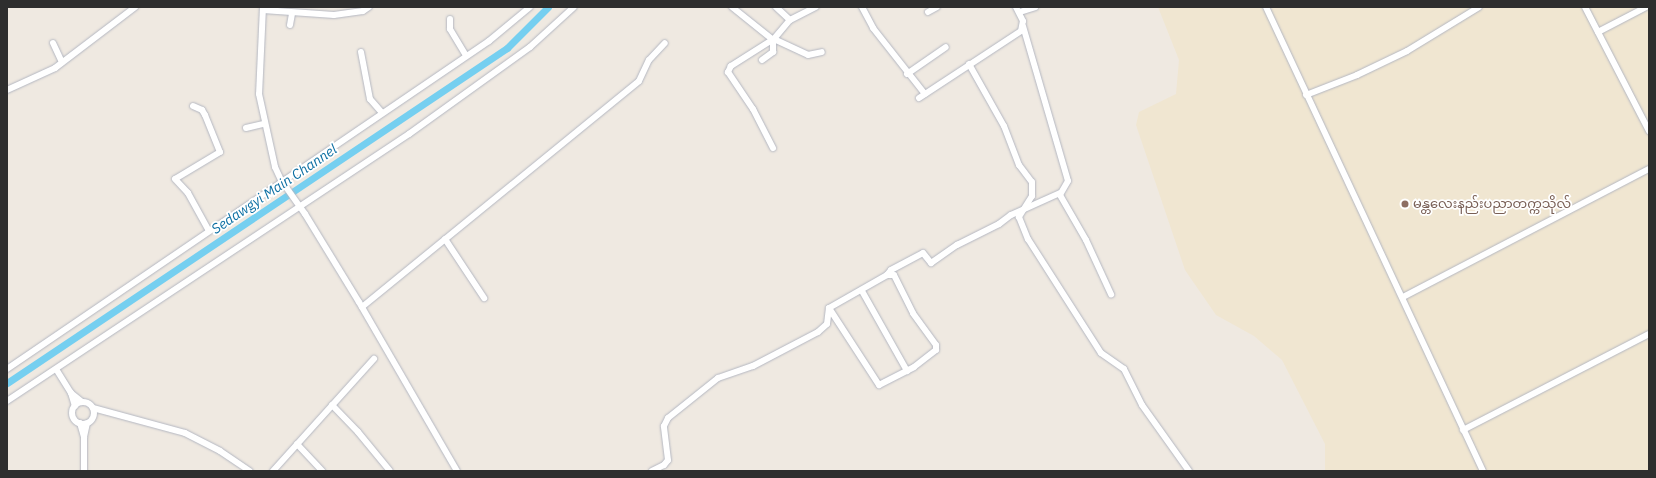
<!DOCTYPE html>
<html>
<head>
<meta charset="utf-8">
<style>
	body { margin:0 }
	#map { position:relative; width:1656px; height:478px; overflow:hidden; background:#efe9e1; font-family:"IBM Plex Sans","Noto Sans Myanmar",sans-serif }
	div>[style] { position:absolute }
	.education>* { inset:0; background:#f0e6d1 }
	.canal>* { height:7px; margin:-3.5px; padding:0 3.5px; transform-origin:3.5px; border-radius:3.5px; background:#75cff0 }
	.roads { filter:drop-shadow(0 0 1px #b4b7c1) drop-shadow(0 0 1px #b4b7c1) }
	.minor>* { height:6px; margin:-3px; padding:0 3px; transform-origin:3px; border-radius:3px; background:#fff }
	.minor>.ring { margin:-3px; padding:0; box-sizing:content-box; background:none; border:6px solid #fff; border-radius:50% }
	.dots>* { width:11px; height:11px; translate:-50% -50%; box-sizing:border-box; border:2px solid #fff; border-radius:50% }
	span { translate:-50% -50%; white-space:nowrap; text-align:center; line-height:1.15; -webkit-text-stroke:3.5px #fff; paint-order:stroke }
	.education-label { font-size:13px; color:#785e54 }
	.left { translate:0 -50%; text-align:left }
	.water-label { font-size:14px; color:#0d6fa3; font-style:italic }
	.frame { position:absolute; inset:0; border:8px solid #2e2e2e; pointer-events:none }
</style>
</head>
<body>
<div id="map">
	<div class="education">
		<i style="clip-path:polygon(1158px 7px,1649px 7px,1649px 471px,1325px 471px,1325px 444px,1282px 360px,1254px 336px,1216px 315px,1185px 270px,1136px 125px,1139px 112px,1176px 94px,1179px 60px)"></i>
	</div>
	<div class="canal">
		<i style="left:7px;top:383px;width:602px;rotate:-33.82deg"></i>
		<i style="left:507px;top:48px;width:58px;rotate:-45deg"></i>
	</div>
	<div class="roads">
		<div class="minor">
			<i style="left:263px;top:7px;width:87px;rotate:92.6deg"></i>
			<i style="left:259px;top:94px;width:75px;rotate:77.6deg"></i>
			<i style="left:275px;top:167px;width:14px;rotate:65deg"></i>
			<i style="left:281px;top:180px;width:42px;rotate:54.8deg"></i>
			<i style="left:305px;top:214px;width:103px;rotate:58.5deg"></i>
			<i style="left:359px;top:302px;width:195px;rotate:59.9deg"></i>
			<i style="left:732px;top:7px;width:53px;rotate:38.8deg"></i>
			<i style="left:773px;top:40px;width:26px;rotate:-50deg"></i>
			<i style="left:790px;top:20px;width:29px;rotate:-27deg"></i>
			<i style="left:776px;top:7px;width:19px;rotate:43deg"></i>
			<i style="left:862px;top:7px;width:24px;rotate:62deg"></i>
			<i style="left:873px;top:28px;width:84px;rotate:51.8deg"></i>
			<i style="left:1266px;top:7px;width:512px;rotate:64.94deg"></i>
			<i style="left:1585px;top:7px;width:140px;rotate:62.7deg"></i>
			<i style="left:263px;top:10px;width:71px;rotate:4deg"></i>
			<i style="left:334px;top:15px;width:29px;rotate:-8deg"></i>
			<i style="left:363px;top:11px;width:7px;rotate:-34deg"></i>
			<i style="left:928px;top:12px;width:10px;rotate:-29deg"></i>
			<i style="left:1020px;top:12px;width:16px;rotate:-18deg"></i>
			<i style="left:450px;top:19px;width:10px;rotate:90deg"></i>
			<i style="left:450px;top:29px;width:31px;rotate:59deg"></i>
			<i style="left:290px;top:25px;width:11px;rotate:-80deg"></i>
			<i style="left:1023px;top:26px;width:161px;rotate:73.8deg"></i>
			<i style="left:1068px;top:181px;width:16px;rotate:120deg"></i>
			<i style="left:1060px;top:195px;width:52px;rotate:60deg"></i>
			<i style="left:1086px;top:240px;width:60px;rotate:65.2deg"></i>
			<i style="left:1598px;top:32px;width:54px;rotate:-27.5deg"></i>
			<i style="left:772px;top:40px;width:49px;rotate:147.6deg"></i>
			<i style="left:731px;top:66px;width:7px;rotate:117deg"></i>
			<i style="left:728px;top:72px;width:45px;rotate:56deg"></i>
			<i style="left:753px;top:109px;width:44px;rotate:62.9deg"></i>
			<i style="left:776px;top:40px;width:35px;rotate:25deg"></i>
			<i style="left:808px;top:55px;width:14px;rotate:-12deg"></i>
			<i style="left:53px;top:43px;width:21px;rotate:65deg"></i>
			<i style="left:361px;top:52px;width:48px;rotate:79.2deg"></i>
			<i style="left:370px;top:99px;width:18px;rotate:49deg"></i>
			<i style="left:762px;top:60px;width:14px;rotate:-36deg"></i>
			<i style="left:773px;top:52px;width:12px;rotate:-90deg"></i>
			<i style="left:969px;top:64px;width:71px;rotate:60.6deg"></i>
			<i style="left:1004px;top:126px;width:42px;rotate:69deg"></i>
			<i style="left:1019px;top:165px;width:21px;rotate:53deg"></i>
			<i style="left:1032px;top:182px;width:14px;rotate:90deg"></i>
			<i style="left:1032px;top:196px;width:25px;rotate:122deg"></i>
			<i style="left:1019px;top:217px;width:24px;rotate:68deg"></i>
			<i style="left:1028px;top:239px;width:135px;rotate:57.4deg"></i>
			<i style="left:1101px;top:353px;width:28px;rotate:35deg"></i>
			<i style="left:1124px;top:369px;width:40px;rotate:63.4deg"></i>
			<i style="left:1142px;top:405px;width:81px;rotate:54.5deg"></i>
			<i style="left:907px;top:74px;width:47px;rotate:-34.7deg"></i>
			<i style="left:7px;top:90px;width:53px;rotate:-24.6deg"></i>
			<i style="left:55px;top:68px;width:101px;rotate:-37.3deg"></i>
			<i style="left:1306px;top:95px;width:55px;rotate:-21.4deg"></i>
			<i style="left:1357px;top:75px;width:55px;rotate:-25.6deg"></i>
			<i style="left:1407px;top:51px;width:84px;rotate:-31.4deg"></i>
			<i style="left:919px;top:98px;width:122px;rotate:-33.3deg"></i>
			<i style="left:1021px;top:31px;width:10px;rotate:-79deg"></i>
			<i style="left:1023px;top:21px;width:16px;rotate:-117deg"></i>
			<i style="left:193px;top:106px;width:10px;rotate:24deg"></i>
			<i style="left:202px;top:110px;width:6px;rotate:59deg"></i>
			<i style="left:205px;top:115px;width:40px;rotate:68deg"></i>
			<i style="left:220px;top:152px;width:52px;rotate:149deg"></i>
			<i style="left:175px;top:179px;width:19px;rotate:47deg"></i>
			<i style="left:188px;top:193px;width:43px;rotate:61.1deg"></i>
			<i style="left:246px;top:128px;width:18px;rotate:-13deg"></i>
			<i style="left:445px;top:239px;width:71px;rotate:56.5deg"></i>
			<i style="left:862px;top:291px;width:92px;rotate:60.6deg"></i>
			<i style="left:1403px;top:297px;width:277px;rotate:-27.5deg"></i>
			<i style="left:362px;top:307px;width:357px;rotate:-39.2deg"></i>
			<i style="left:639px;top:81px;width:23px;rotate:-65deg"></i>
			<i style="left:649px;top:60px;width:23px;rotate:-47deg"></i>
			<i style="left:829px;top:308px;width:92px;rotate:57deg"></i>
			<i style="left:879px;top:385px;width:39px;rotate:-27deg"></i>
			<i style="left:914px;top:367px;width:28px;rotate:-38deg"></i>
			<i style="left:936px;top:350px;width:5px;rotate:-90deg"></i>
			<i style="left:936px;top:345px;width:39px;rotate:-126deg"></i>
			<i style="left:913px;top:313px;width:42px;rotate:-116.6deg"></i>
			<i style="left:894px;top:275px;width:7px;rotate:180deg"></i>
			<i style="left:7px;top:369px;width:583px;rotate:-34.24deg"></i>
			<i style="left:489px;top:41px;width:53px;rotate:-39.7deg"></i>
			<i style="left:56px;top:369px;width:28px;rotate:58deg"></i>
			<i style="left:7px;top:401px;width:483px;rotate:-33.6deg"></i>
			<i style="left:409px;top:134px;width:149px;rotate:-35.7deg"></i>
			<i style="left:530px;top:47px;width:59px;rotate:-42.3deg"></i>
			<i class="ring" style="left:72px;top:402px;width:16px;height:16px"></i>
			<i style="left:332px;top:405px;width:37px;rotate:46deg"></i>
			<i style="left:358px;top:432px;width:50px;rotate:50.6deg"></i>
			<i style="left:75px;top:406px;width:14px;rotate:-107deg"></i>
			<i style="left:71px;top:393px;width:14px;rotate:39deg"></i>
			<i style="left:93px;top:408px;width:95px;rotate:15.2deg"></i>
			<i style="left:185px;top:433px;width:39px;rotate:27deg"></i>
			<i style="left:220px;top:451px;width:36px;rotate:34deg"></i>
			<i style="left:80px;top:423px;width:15px;rotate:74deg"></i>
			<i style="left:84px;top:437px;width:14px;rotate:-78deg"></i>
			<i style="left:1463px;top:430px;width:209px;rotate:-27.3deg"></i>
			<i style="left:84px;top:437px;width:34px;rotate:90deg"></i>
			<i style="left:297px;top:444px;width:37px;rotate:47deg"></i>
			<i style="left:273px;top:471px;width:151px;rotate:-48deg"></i>
			<i style="left:652px;top:471px;width:13px;rotate:-27deg"></i>
			<i style="left:664px;top:465px;width:6px;rotate:-51deg"></i>
			<i style="left:668px;top:460px;width:34px;rotate:-97deg"></i>
			<i style="left:664px;top:426px;width:9px;rotate:-63deg"></i>
			<i style="left:668px;top:418px;width:64px;rotate:-38.7deg"></i>
			<i style="left:718px;top:378px;width:37px;rotate:-19deg"></i>
			<i style="left:753px;top:366px;width:73px;rotate:-27.6deg"></i>
			<i style="left:818px;top:332px;width:12px;rotate:-42deg"></i>
			<i style="left:827px;top:324px;width:16px;rotate:-83deg"></i>
			<i style="left:829px;top:308px;width:67px;rotate:-29.6deg"></i>
			<i style="left:887px;top:275px;width:6px;rotate:-51deg"></i>
			<i style="left:891px;top:270px;width:36px;rotate:-28deg"></i>
			<i style="left:923px;top:253px;width:13px;rotate:51deg"></i>
			<i style="left:931px;top:263px;width:32px;rotate:-35deg"></i>
			<i style="left:957px;top:245px;width:47px;rotate:-26.6deg"></i>
			<i style="left:999px;top:224px;width:15px;rotate:-37deg"></i>
			<i style="left:1011px;top:215px;width:54px;rotate:-24.2deg"></i>
		</div>
	</div>
	<div class="dots">
		<i style="left:1405px;top:204px;background:#8d6e63"></i>
	</div>
	<div class="education-label">
		<span class="left" style="left:1413px;top:204px">မန္တလေးနည်းပညာတက္ကသိုလ်</span>
	</div>
	<div class="water-label">
		<span style="left:274px;top:189px;rotate:-34deg">Sedawgyi Main Channel</span>
	</div>
	<div class="frame"></div>
</div>
</body>
</html>
